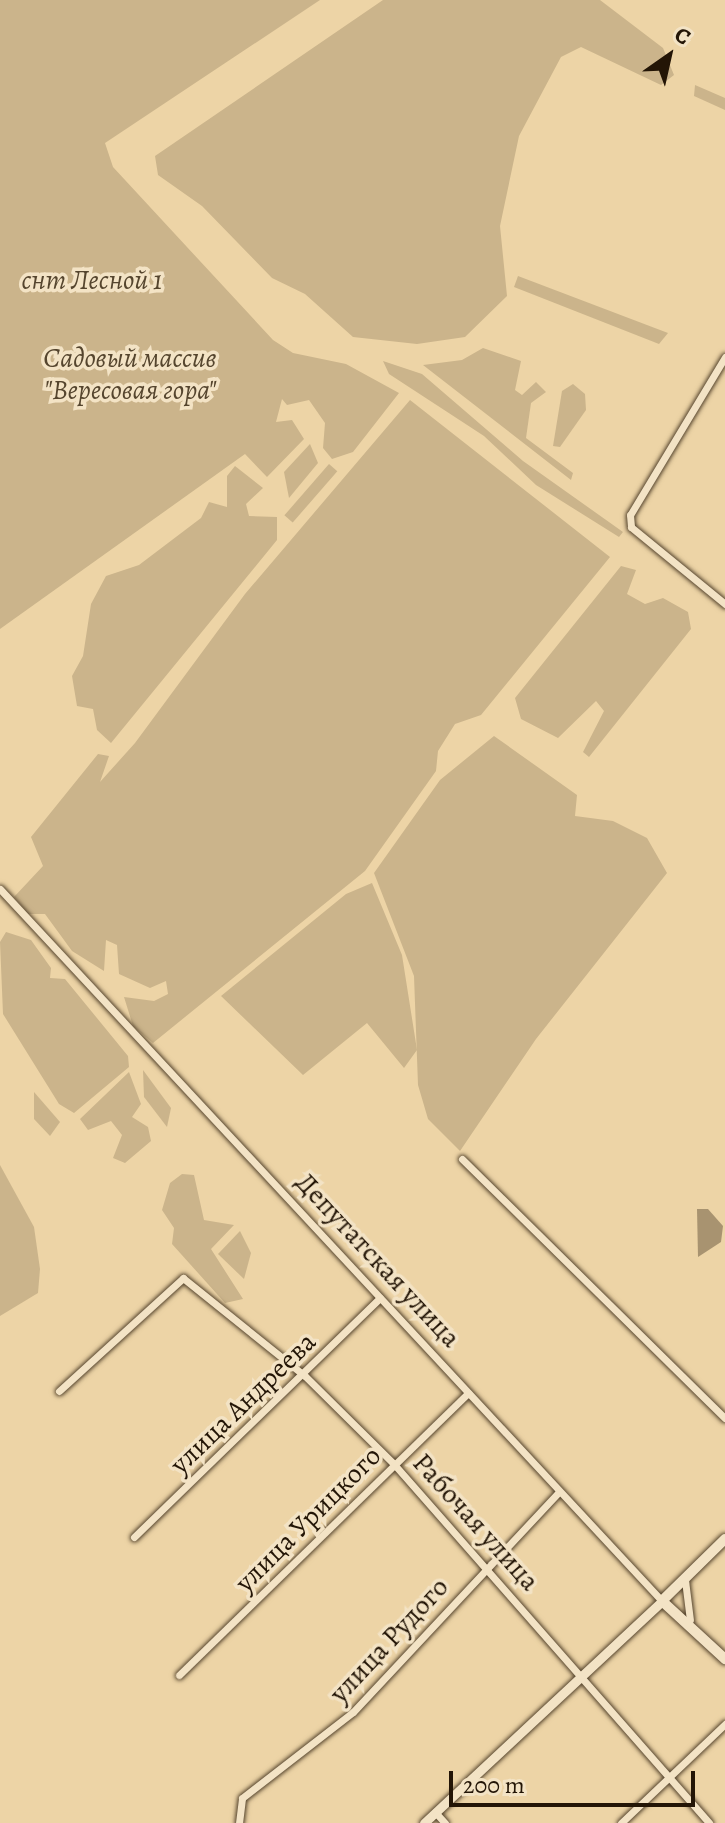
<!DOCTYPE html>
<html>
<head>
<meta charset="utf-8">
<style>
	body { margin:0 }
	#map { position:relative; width:725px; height:1823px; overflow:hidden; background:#edd4a6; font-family:Alegreya,serif }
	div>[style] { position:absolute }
	.green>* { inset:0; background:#cbb48b; transform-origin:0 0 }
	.water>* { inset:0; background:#a89370 }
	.roads { filter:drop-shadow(0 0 2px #56452e) drop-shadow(0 0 2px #56452e) }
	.minor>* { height:7px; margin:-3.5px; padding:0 3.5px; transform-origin:3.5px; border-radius:3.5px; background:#f3e3c5 }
	.tertiary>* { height:9px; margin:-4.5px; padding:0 4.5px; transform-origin:4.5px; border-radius:4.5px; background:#f3e3c5 }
	.secondary>* { height:10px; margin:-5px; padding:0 5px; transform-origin:5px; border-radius:5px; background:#f3e3c5 }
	span { translate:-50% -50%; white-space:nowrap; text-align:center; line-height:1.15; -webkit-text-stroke:7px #f3e3c5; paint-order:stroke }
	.park-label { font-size:28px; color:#55452e; font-style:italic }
	.street-label { font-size:28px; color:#231506 }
	.north { position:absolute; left:629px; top:16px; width:80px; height:80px; -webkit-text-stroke:6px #f3e3c5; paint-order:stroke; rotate:34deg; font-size:22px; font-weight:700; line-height:32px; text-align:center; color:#231506 }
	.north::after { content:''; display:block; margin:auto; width:28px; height:36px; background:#231506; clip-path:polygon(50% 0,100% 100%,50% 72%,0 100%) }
	.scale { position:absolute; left:449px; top:1771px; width:246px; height:36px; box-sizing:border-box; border:4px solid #231506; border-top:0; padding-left:10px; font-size:24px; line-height:28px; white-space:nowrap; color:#231506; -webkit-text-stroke:6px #f3e3c5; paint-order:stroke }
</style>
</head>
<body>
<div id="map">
	<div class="green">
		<i style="clip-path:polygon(0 0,320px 0,105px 143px,113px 167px,273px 340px,293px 353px,346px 364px,399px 393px,353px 452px,332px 459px,323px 448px,325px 423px,309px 400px,287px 405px,282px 399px,276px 422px,292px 420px,304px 439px,267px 477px,245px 454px,0 629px)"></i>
		<i style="clip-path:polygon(383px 0,600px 0,663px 48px,674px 75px,661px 85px,581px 47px,561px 57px,519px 136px,500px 226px,507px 296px,465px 337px,417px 344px,353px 337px,305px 294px,272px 278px,202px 206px,158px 175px,155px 156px)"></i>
		<i style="clip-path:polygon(695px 85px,725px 98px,725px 110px,694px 96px)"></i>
		<i style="clip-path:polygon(518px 276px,668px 333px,659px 344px,514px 287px)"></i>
		<i style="clip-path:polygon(483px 348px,521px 361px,515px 390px,522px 395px,536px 382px,546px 392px,531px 403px,526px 438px,573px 473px,571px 480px,423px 365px,462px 360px)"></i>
		<i style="clip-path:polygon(383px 361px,422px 374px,523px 461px,623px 532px,619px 537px,536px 485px,484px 436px,389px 374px)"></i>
		<i style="clip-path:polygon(573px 384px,585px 394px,586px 410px,560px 447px,553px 446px,562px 391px)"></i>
		<i style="clip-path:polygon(410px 400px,610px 557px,481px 715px,455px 724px,438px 751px,436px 771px,365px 871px,153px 1043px,133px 1026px,124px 997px,154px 1001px,168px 994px,166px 981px,150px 988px,119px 974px,117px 945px,106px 940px,104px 971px,72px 951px,45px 914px,28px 914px,14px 897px,43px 866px,31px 837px,98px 754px,109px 756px,100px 782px,135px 743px,245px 594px)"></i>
		<i style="clip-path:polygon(310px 444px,318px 463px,289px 498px,284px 472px)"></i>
		<i style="left:329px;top:464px;width:11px;height:68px;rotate:41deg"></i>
		<i style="clip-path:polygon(235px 466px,263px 488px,246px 504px,249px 516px,277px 517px,277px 540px,111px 743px,97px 730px,93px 709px,77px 706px,72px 676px,83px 656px,91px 604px,106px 576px,139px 565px,201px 518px,209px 502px,227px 507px,227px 476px)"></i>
		<i style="clip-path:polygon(621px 566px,636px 570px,627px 594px,645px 604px,663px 598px,688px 612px,691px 629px,589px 757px,583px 752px,604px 711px,596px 701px,558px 738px,521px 719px,515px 698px)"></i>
		<i style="clip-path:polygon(494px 736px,577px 795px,575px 816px,613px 821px,647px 838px,667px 873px,536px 1039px,460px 1151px,428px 1119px,418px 1085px,414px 976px,374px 873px,440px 780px)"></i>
		<i style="clip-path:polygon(372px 883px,402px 955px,417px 1050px,404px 1068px,367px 1023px,303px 1075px,221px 996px,346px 894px)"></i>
		<i style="clip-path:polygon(6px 932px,31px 940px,51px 968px,50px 978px,65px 979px,128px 1056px,129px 1067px,74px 1113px,59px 1104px,3px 1014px,0 942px)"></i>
		<i style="clip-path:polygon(143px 1070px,171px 1108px,167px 1127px,144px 1097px)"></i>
		<i style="clip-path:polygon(129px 1072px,141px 1104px,132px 1117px,148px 1127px,151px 1141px,125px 1163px,113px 1158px,122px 1135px,111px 1121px,88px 1130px,80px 1119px)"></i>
		<i style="clip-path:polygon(34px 1092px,60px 1122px,50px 1136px,34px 1119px)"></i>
		<i style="clip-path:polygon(0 1165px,34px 1227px,40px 1269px,38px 1293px,0 1316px)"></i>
		<i style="clip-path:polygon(182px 1174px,194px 1175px,204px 1220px,234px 1225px,211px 1249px,243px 1299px,225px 1303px,172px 1244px,174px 1228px,162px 1210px,170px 1183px)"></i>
		<i style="clip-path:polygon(240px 1231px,251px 1253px,244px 1279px,218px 1254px)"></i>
	</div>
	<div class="water">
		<i style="clip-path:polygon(697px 1209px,708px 1209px,723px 1226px,721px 1242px,698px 1257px)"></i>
	</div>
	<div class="roads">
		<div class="minor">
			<i style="left:725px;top:357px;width:184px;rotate:121deg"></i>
			<i style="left:630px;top:515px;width:12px;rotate:85deg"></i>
			<i style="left:631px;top:527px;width:122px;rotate:39.3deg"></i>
			<i style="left:0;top:889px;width:972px;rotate:47.08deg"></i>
			<i style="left:462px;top:1159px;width:369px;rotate:44.6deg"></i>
			<i style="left:59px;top:1391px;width:168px;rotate:-42.3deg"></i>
			<i style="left:183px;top:1278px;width:156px;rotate:38.8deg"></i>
			<i style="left:305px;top:1376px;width:124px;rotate:44.7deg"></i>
			<i style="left:393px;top:1463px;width:479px;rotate:48.7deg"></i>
			<i style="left:134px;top:1537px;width:343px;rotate:-44.2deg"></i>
			<i style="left:685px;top:1580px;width:40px;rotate:82.9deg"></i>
			<i style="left:179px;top:1675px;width:404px;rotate:-44.3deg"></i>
			<i style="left:435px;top:1812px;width:15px;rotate:48deg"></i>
			<i style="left:239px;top:1823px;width:25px;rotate:-83deg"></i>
			<i style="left:242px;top:1798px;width:140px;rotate:-37.8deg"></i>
			<i style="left:353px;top:1712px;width:301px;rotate:-46.9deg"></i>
			<i style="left:621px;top:1823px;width:144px;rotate:-43.6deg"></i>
		</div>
		<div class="tertiary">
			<i style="left:424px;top:1823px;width:325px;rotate:-43deg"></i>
		</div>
		<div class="secondary">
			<i style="left:725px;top:1539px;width:88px;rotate:135.5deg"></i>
			<i style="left:662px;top:1601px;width:86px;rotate:42.6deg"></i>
		</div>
	</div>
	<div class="park-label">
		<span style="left:92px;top:280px">снт Лесной 1</span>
		<span style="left:130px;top:374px">Садовый массив<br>"Вересовая гора"</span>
	</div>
	<div class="street-label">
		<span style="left:378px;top:1260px;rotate:47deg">Депутатская улица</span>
		<span style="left:243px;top:1403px;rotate:-44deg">улица Андреева</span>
		<span style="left:308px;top:1519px;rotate:-45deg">улица Урицкого</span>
		<span style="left:476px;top:1522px;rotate:48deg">Рабочая улица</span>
		<span style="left:389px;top:1640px;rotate:-47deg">улица Рудого</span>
	</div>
	<div class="north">С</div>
	<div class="scale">200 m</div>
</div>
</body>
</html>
